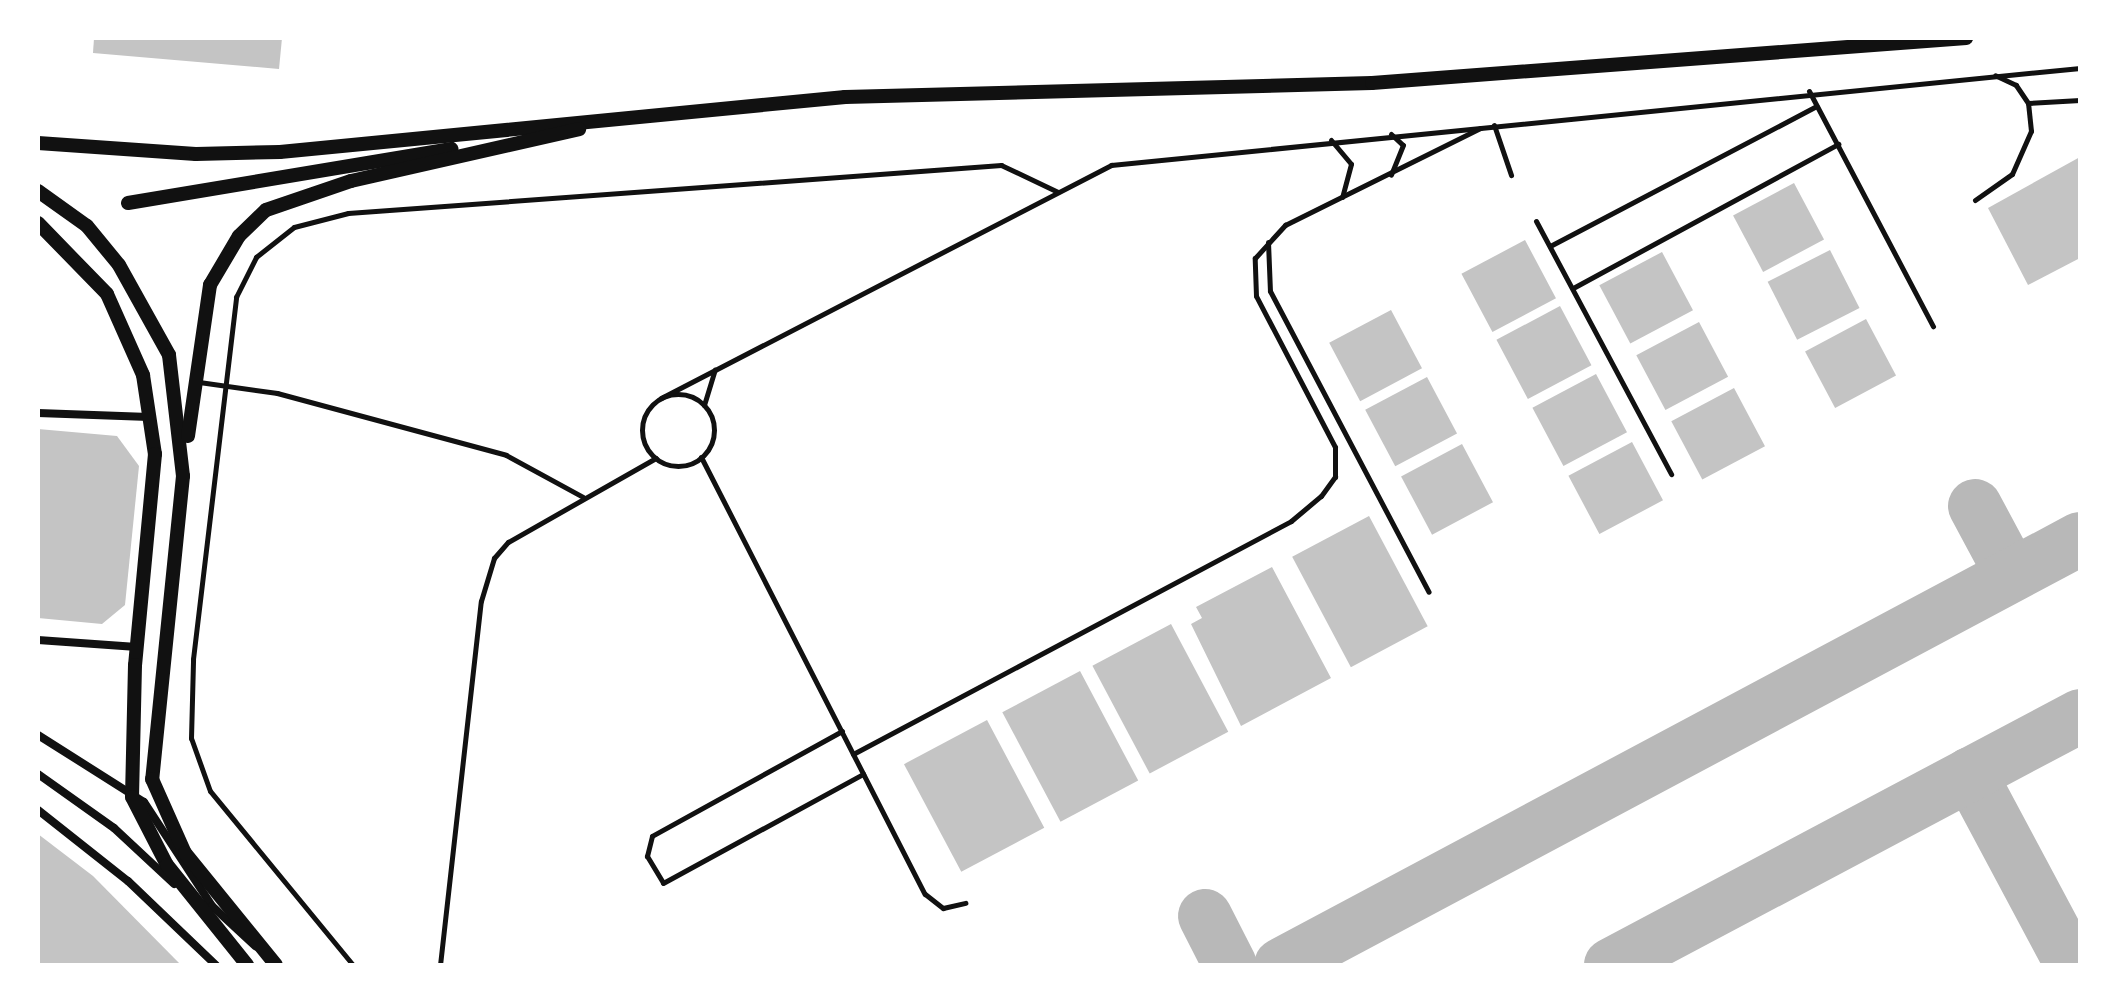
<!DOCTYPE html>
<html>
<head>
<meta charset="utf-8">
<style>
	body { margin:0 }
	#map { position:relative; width:2118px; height:1003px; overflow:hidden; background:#fff; font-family:"Titillium Web",sans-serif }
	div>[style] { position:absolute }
	.taxiway>* { height:54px; margin:-27px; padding:0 27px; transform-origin:27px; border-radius:27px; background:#b8b8b8 }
	.building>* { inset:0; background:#c4c4c4; transform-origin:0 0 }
	.service>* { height:5px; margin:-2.5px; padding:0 2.5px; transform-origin:2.5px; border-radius:2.5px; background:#111 }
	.service>.ring { margin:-2.5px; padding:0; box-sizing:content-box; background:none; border:5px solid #111; border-radius:50% }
	.minor>* { height:8px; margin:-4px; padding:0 4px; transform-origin:4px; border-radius:4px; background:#111 }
	.tertiary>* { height:14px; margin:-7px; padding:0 7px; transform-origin:7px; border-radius:7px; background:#111 }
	span { translate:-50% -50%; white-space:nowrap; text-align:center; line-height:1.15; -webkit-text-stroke:6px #fff; paint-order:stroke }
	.frame { position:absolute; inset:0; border:40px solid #fff; pointer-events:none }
</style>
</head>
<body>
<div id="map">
	<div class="taxiway">
		<i style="left:1975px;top:506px;width:78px;rotate:61.8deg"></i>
		<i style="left:1970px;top:774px;width:217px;rotate:61.9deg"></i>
		<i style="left:1205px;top:916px;width:55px;rotate:63deg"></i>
		<i style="left:1281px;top:965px;width:905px;rotate:-28.07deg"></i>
		<i style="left:1611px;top:965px;width:531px;rotate:-27.96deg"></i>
	</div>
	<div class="building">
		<i style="clip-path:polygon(94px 38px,282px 38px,279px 69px,93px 53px)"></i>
		<i style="clip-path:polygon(2080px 157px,2080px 258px,2028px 285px,1988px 208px)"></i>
		<i style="left:1794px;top:183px;width:64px;height:69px;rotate:62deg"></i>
		<i style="left:1525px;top:240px;width:66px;height:72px;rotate:62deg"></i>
		<i style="left:1830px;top:250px;width:65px;height:70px;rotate:63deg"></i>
		<i style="left:1662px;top:252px;width:66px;height:71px;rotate:62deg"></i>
		<i style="left:1560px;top:306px;width:67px;height:72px;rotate:62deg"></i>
		<i style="left:1391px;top:310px;width:66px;height:70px;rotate:62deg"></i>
		<i style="left:1866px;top:319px;width:64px;height:69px;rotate:62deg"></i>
		<i style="left:1699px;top:322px;width:62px;height:71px;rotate:62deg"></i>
		<i style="left:1596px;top:374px;width:66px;height:72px;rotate:62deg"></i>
		<i style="left:1427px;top:377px;width:64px;height:70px;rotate:62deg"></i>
		<i style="left:1734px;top:388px;width:66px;height:71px;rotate:62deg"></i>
		<i style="clip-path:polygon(38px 429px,117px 436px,139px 466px,125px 605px,102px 624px,38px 618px)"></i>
		<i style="left:1632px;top:442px;width:66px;height:72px;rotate:62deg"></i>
		<i style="left:1462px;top:444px;width:66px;height:69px;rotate:62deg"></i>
		<i style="left:1369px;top:516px;width:125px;height:87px;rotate:62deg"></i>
		<i style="clip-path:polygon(1272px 567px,1331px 678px,1241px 726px,1191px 624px,1202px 618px,1196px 607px)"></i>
		<i style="left:1171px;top:624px;width:122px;height:89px;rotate:62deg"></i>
		<i style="left:1080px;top:671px;width:124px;height:88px;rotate:62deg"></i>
		<i style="left:987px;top:720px;width:122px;height:94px;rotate:62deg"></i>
		<i style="clip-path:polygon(38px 834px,93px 876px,181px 965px,38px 965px)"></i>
	</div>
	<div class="service">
		<i style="left:1809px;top:91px;width:266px;rotate:62.2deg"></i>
		<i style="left:2028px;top:103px;width:52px;rotate:-3.3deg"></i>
		<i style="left:1494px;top:125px;width:53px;rotate:71.2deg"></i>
		<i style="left:1391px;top:134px;width:16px;rotate:43deg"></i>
		<i style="left:1403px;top:145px;width:32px;rotate:112deg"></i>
		<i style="left:1331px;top:140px;width:31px;rotate:50deg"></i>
		<i style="left:1351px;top:164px;width:34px;rotate:105deg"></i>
		<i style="left:1975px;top:200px;width:45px;rotate:-35.1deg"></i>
		<i style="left:2012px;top:174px;width:47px;rotate:-66.2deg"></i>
		<i style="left:2031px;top:131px;width:28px;rotate:-96deg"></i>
		<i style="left:2028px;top:103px;width:22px;rotate:-124deg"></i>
		<i style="left:2016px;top:85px;width:23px;rotate:-155deg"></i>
		<i style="left:1536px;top:221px;width:287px;rotate:61.9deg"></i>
		<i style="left:1268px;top:242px;width:49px;rotate:87.7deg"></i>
		<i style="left:1270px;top:291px;width:340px;rotate:62.2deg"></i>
		<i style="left:1550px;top:246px;width:301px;rotate:-27.7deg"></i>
		<i style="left:1573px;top:288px;width:302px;rotate:-28.5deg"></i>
		<i style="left:199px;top:382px;width:79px;rotate:8deg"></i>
		<i style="left:277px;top:393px;width:237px;rotate:15.1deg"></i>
		<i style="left:506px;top:455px;width:88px;rotate:28.6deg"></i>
		<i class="ring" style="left:642px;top:394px;width:67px;height:67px"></i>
		<i style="left:661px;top:398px;width:507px;rotate:-27.37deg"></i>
		<i style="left:1111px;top:165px;width:974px;rotate:-5.72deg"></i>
		<i style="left:704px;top:405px;width:37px;rotate:-73deg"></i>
		<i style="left:701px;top:457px;width:491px;rotate:62.9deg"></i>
		<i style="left:925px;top:894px;width:23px;rotate:38deg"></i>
		<i style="left:943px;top:908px;width:23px;rotate:-13deg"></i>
		<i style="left:842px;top:731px;width:217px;rotate:151.1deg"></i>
		<i style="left:652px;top:836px;width:21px;rotate:104deg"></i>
		<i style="left:647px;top:856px;width:31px;rotate:59deg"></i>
		<i style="left:663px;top:883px;width:228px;rotate:-28.6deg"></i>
		<i style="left:853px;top:754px;width:496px;rotate:-28deg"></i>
		<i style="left:1291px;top:521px;width:39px;rotate:-40deg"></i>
		<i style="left:1321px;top:496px;width:24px;rotate:-54deg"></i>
		<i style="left:1335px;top:477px;width:30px;rotate:-90deg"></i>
		<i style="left:1335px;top:447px;width:170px;rotate:-117.6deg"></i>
		<i style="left:1256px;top:296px;width:38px;rotate:-92deg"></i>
		<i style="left:1255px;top:258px;width:45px;rotate:-47.7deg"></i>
		<i style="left:1285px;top:225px;width:218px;rotate:-26.4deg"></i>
		<i style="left:353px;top:965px;width:225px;rotate:-129.4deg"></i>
		<i style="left:210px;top:791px;width:56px;rotate:-109.7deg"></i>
		<i style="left:191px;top:738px;width:79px;rotate:-88.5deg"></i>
		<i style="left:193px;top:659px;width:365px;rotate:-83.2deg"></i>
		<i style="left:236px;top:297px;width:45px;rotate:-63.4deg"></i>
		<i style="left:256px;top:257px;width:48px;rotate:-38.3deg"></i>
		<i style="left:294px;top:227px;width:56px;rotate:-14.5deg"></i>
		<i style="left:348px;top:213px;width:655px;rotate:-4.2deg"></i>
		<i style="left:1001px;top:165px;width:63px;rotate:25.3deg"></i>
		<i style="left:440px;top:965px;width:366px;rotate:-83.6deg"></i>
		<i style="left:481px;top:601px;width:45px;rotate:-73.2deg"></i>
		<i style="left:494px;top:558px;width:21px;rotate:-49deg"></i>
		<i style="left:508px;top:542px;width:170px;rotate:-29.6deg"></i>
	</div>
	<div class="minor">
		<i style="left:38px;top:413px;width:111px;rotate:2.1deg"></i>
		<i style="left:38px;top:640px;width:99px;rotate:4deg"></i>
		<i style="left:38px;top:735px;width:125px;rotate:32.3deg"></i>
		<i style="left:144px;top:802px;width:124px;rotate:56.8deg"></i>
		<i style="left:212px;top:906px;width:59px;rotate:42.9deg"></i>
		<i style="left:38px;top:774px;width:93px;rotate:35.4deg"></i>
		<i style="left:114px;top:828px;width:82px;rotate:43deg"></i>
		<i style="left:38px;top:810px;width:115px;rotate:38.3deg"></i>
		<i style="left:128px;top:881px;width:122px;rotate:43.7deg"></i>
	</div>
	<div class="tertiary">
		<i style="left:38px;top:143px;width:158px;rotate:4deg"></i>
		<i style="left:196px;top:154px;width:84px;rotate:-1.4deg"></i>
		<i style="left:280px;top:152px;width:568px;rotate:-5.56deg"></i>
		<i style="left:845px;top:97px;width:527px;rotate:-1.52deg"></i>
		<i style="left:1372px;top:83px;width:596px;rotate:-4.33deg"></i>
		<i style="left:38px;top:191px;width:60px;rotate:35.5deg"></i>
		<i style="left:87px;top:226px;width:50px;rotate:50.6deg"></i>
		<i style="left:119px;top:265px;width:103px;rotate:60.9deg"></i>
		<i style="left:169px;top:355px;width:122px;rotate:83.4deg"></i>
		<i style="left:183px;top:476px;width:305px;rotate:95.8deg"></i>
		<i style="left:152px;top:779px;width:81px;rotate:66deg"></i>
		<i style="left:185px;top:853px;width:144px;rotate:50.9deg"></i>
		<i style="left:128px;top:203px;width:328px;rotate:-9.5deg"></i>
		<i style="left:38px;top:223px;width:99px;rotate:45.8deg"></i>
		<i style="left:107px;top:294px;width:89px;rotate:66deg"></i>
		<i style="left:143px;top:375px;width:80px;rotate:81.4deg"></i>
		<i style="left:155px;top:454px;width:212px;rotate:95.4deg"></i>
		<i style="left:135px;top:665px;width:132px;rotate:91.3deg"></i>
		<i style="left:132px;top:797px;width:76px;rotate:62.8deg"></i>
		<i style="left:167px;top:865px;width:128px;rotate:51.3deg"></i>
		<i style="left:188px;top:436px;width:153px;rotate:-81.7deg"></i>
		<i style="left:210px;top:285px;width:57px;rotate:-59.4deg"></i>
		<i style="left:239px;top:236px;width:37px;rotate:-44deg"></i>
		<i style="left:266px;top:210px;width:90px;rotate:-18.8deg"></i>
		<i style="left:351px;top:181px;width:234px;rotate:-12.8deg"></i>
	</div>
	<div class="frame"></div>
</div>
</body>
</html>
